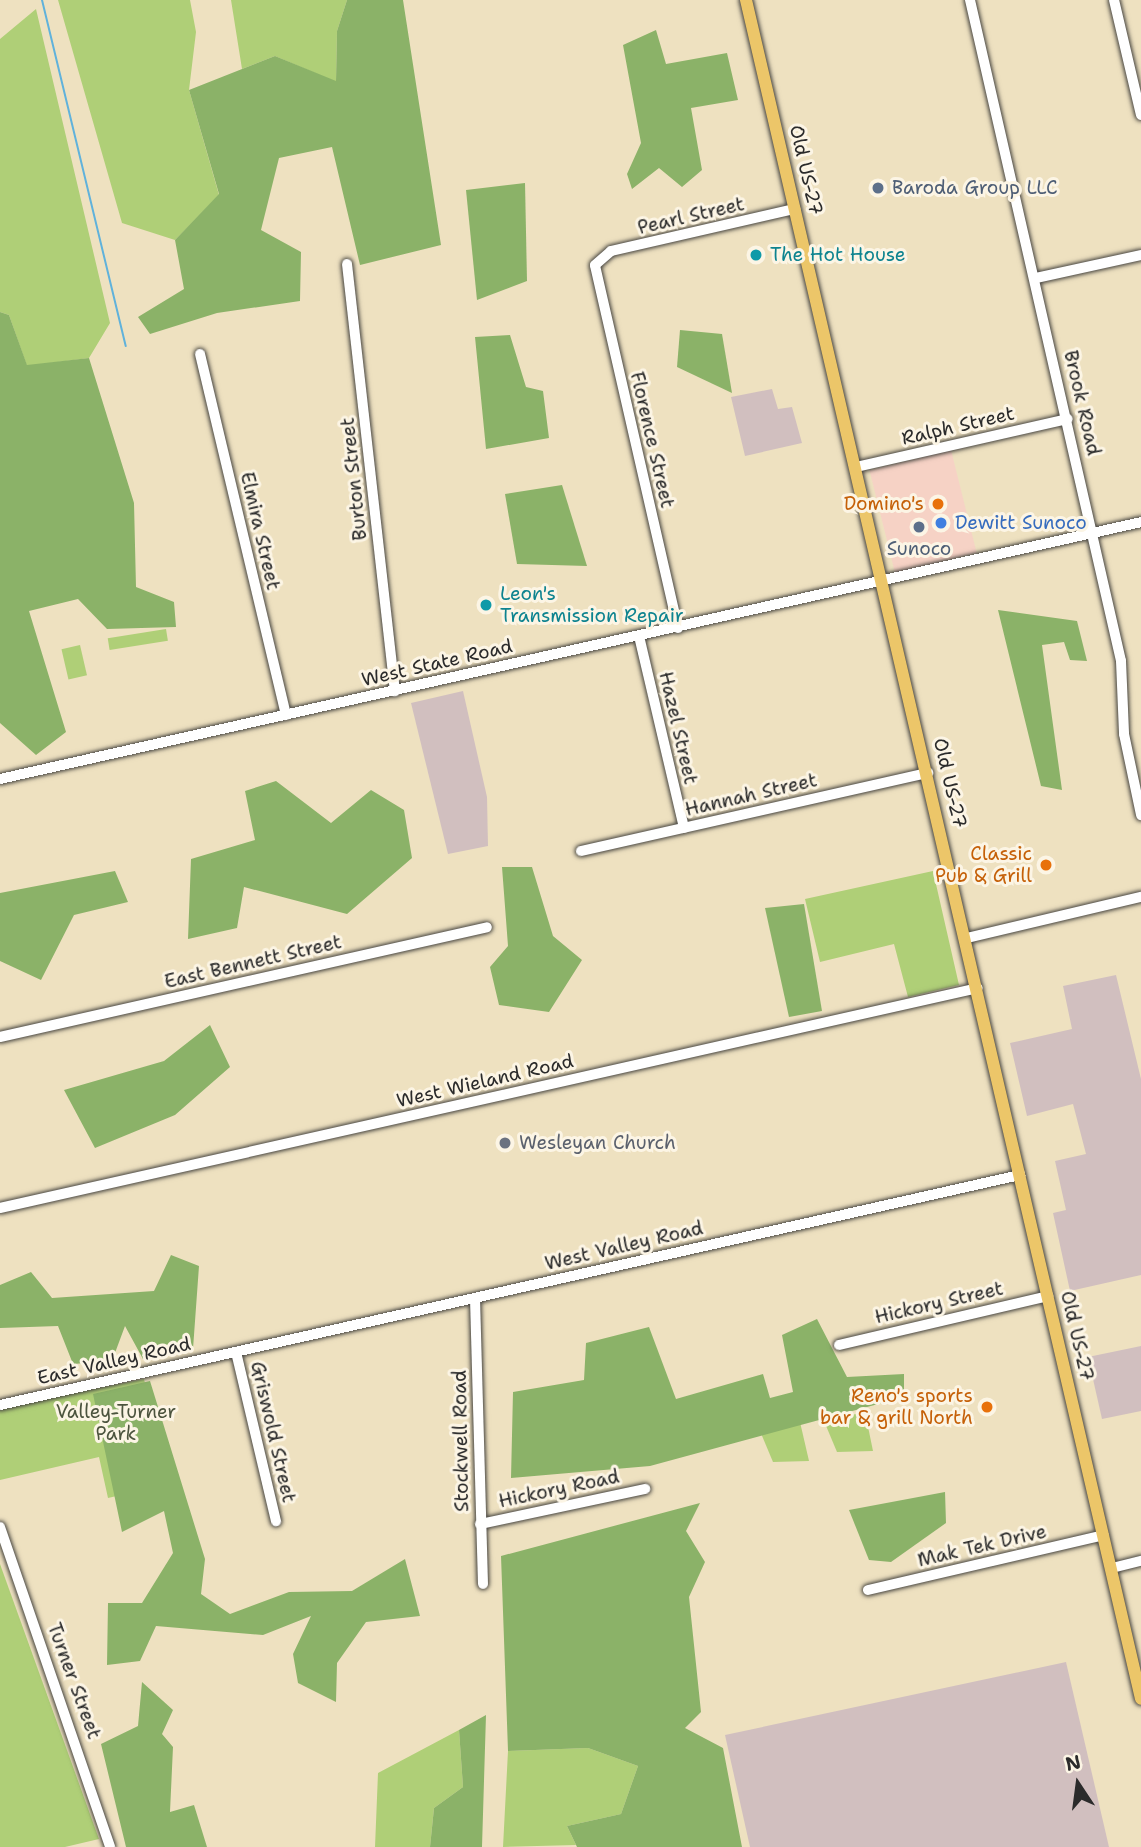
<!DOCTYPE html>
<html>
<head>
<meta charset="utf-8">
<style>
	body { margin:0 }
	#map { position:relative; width:1141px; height:1847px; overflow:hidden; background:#eee1c0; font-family:"Shantell Sans",sans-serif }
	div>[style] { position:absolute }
	.built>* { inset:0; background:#f6d2c5; transform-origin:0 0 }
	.industrial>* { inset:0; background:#d1bfbf }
	.green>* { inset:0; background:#afcf77; transform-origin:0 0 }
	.forest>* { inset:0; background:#8bb268 }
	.stream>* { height:2px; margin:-1px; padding:0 1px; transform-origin:1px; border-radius:1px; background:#60b2db }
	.roads { filter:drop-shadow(0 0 2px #484641) drop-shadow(0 0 2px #484641) }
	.minor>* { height:10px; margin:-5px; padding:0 5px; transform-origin:5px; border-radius:5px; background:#fff }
	.major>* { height:12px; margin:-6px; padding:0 6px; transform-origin:6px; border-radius:6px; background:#ecc669 }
	.dots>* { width:19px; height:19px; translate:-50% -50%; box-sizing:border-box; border:4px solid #fcf5e5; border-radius:50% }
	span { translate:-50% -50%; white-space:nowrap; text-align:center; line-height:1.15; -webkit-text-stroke:6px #fcf5e5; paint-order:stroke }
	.street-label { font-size:19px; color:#2b2b2b }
	.service-label { font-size:19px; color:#4e5e75 }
	.left { translate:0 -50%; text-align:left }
	.culture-label { font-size:19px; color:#0d838f }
	.food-label { font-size:19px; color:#c56008 }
	.right { translate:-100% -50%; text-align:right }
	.shop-label { font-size:19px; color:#366cbe }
	.worship-label { font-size:19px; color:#5b616d }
	.park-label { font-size:19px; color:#4c543e }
	.north { position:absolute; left:1043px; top:1749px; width:70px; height:70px; -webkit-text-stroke:5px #fcf5e5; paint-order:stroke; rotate:347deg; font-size:19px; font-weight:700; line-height:28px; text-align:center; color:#2b2b2b }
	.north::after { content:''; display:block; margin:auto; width:24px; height:32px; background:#2b2b2b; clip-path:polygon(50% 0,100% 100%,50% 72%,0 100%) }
</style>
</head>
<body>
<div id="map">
	<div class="built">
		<i style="left:951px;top:450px;width:106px;height:84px;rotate:76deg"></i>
	</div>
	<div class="industrial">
		<i style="clip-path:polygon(772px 389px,778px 409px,792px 407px,802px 443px,745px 456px,731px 397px)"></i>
		<i style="clip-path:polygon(463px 691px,487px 797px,488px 846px,448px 854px,411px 703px)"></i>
		<i style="clip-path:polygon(1116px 975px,1141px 1079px,1141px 1275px,1070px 1291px,1053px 1213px,1066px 1210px,1055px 1161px,1086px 1154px,1073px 1104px,1027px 1116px,1010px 1043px,1072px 1029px,1063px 986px)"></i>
		<i style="clip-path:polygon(1141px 1346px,1141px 1411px,1102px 1419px,1088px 1357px)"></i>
		<i style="clip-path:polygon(1066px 1662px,1109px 1847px,750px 1847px,725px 1735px)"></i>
	</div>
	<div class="green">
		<i style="clip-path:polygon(58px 0,190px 0,196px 32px,189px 90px,219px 195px,175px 240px,122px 223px)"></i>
		<i style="clip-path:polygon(231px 0,347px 0,337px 31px,336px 82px,275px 56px,242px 69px)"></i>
		<i style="clip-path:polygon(36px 9px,110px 323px,89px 358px,27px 366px,9px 315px,0 312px,0 39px)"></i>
		<i style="left:166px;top:629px;width:12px;height:59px;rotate:81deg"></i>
		<i style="left:80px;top:645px;width:31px;height:19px;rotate:77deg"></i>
		<i style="clip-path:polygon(933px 871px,959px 985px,908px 997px,894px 944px,820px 962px,805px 899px)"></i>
		<i style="clip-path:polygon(144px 1379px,168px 1484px,108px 1498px,99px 1457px,0 1480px,0 1408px)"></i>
		<i style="clip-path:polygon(865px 1412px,873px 1451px,837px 1452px,824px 1421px)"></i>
		<i style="clip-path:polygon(800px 1422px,809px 1461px,773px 1462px,760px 1431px)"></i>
		<i style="clip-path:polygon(0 1564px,99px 1839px,65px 1847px,0 1847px)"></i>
		<i style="clip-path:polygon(459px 1730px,463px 1787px,434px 1808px,430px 1847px,375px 1847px,378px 1773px)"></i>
		<i style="clip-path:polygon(588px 1748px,638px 1766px,621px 1814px,567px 1826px,576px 1845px,503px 1847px,508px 1751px)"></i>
	</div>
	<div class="forest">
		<i style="clip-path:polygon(347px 0,403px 0,441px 245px,360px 265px,332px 147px,279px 158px,261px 230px,301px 252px,300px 301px,217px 313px,150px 334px,138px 317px,184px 289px,175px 240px,219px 194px,189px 90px,275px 56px,336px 81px,337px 31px)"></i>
		<i style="clip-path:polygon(656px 30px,666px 64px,727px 53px,738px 100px,691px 108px,702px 170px,682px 187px,659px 168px,632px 189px,627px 174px,641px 143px,623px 45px)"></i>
		<i style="clip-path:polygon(525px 183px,527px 281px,477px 300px,466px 190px)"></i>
		<i style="clip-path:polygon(0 312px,9px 315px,27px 365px,89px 358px,134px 503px,136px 587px,174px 602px,176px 627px,107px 629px,78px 599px,29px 611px,66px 732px,36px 755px,0 723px)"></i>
		<i style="clip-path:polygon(680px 330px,722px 334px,732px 393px,677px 367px)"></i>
		<i style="clip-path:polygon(510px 335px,526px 387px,543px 391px,549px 438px,486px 449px,475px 337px)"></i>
		<i style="clip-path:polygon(562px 485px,587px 566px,517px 564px,505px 494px)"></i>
		<i style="clip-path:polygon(998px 610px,1077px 621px,1087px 661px,1070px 660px,1064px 642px,1042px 645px,1062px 790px,1041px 786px)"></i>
		<i style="clip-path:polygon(276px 781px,331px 823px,371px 790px,404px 810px,412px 858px,347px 914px,244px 887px,237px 928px,188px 939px,191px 859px,255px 840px,245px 791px)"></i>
		<i style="clip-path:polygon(502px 867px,532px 867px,553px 936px,582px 960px,549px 1012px,499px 1005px,490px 967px,508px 946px)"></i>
		<i style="clip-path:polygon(115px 871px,128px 902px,74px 915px,41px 980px,0 961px,0 893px)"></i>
		<i style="clip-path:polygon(804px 904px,822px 1011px,789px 1017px,765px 908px)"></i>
		<i style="clip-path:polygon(210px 1025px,230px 1067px,175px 1115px,95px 1148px,64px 1090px,164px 1061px)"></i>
		<i style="clip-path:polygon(171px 1255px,199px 1266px,193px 1349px,143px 1359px,125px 1326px,112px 1361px,73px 1364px,58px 1326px,0 1328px,0 1285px,31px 1272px,52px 1298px,154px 1291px)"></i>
		<i style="clip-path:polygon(817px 1319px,847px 1377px,904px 1374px,904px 1397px,650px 1466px,511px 1478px,513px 1392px,584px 1380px,586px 1343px,649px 1327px,676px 1399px,763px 1374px,770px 1398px,793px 1392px,782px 1335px)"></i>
		<i style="clip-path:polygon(150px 1381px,205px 1559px,201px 1594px,230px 1614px,289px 1592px,352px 1591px,405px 1559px,420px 1616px,366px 1622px,337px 1663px,336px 1702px,298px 1683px,293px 1654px,311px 1616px,263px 1635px,156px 1626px,140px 1661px,107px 1665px,108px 1603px,142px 1603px,173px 1553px,164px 1511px,122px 1532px,93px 1394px)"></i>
		<i style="clip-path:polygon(945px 1492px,946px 1523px,891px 1562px,869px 1560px,849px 1510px)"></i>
		<i style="clip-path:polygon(700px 1503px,686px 1531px,705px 1562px,689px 1597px,701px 1712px,685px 1728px,723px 1748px,742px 1847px,577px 1847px,567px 1826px,621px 1814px,638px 1766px,588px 1748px,508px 1751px,501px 1556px)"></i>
		<i style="clip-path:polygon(142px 1682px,173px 1710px,162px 1734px,173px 1747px,170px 1812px,194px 1805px,207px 1847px,126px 1847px,101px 1744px,138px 1726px)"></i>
		<i style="clip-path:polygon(486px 1715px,482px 1847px,430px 1847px,434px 1808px,463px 1787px,459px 1730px)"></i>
	</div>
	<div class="stream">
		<i style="left:42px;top:0;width:356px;rotate:76.4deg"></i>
	</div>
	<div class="roads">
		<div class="minor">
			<i style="left:970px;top:0;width:678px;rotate:77.13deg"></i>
			<i style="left:1121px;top:661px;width:73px;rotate:87.6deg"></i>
			<i style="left:1124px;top:734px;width:83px;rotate:78.1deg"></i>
			<i style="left:1114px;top:0;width:118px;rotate:76.8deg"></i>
			<i style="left:347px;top:264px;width:430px;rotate:83.6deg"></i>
			<i style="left:1036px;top:278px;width:107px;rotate:-12.4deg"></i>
			<i style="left:200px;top:354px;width:371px;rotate:76.6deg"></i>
			<i style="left:856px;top:467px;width:217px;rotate:-12.8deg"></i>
			<i style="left:678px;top:628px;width:372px;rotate:-102.9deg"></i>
			<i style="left:595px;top:265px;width:21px;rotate:-41deg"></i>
			<i style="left:611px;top:251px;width:189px;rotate:-12.9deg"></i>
			<i style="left:639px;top:636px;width:197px;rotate:76.8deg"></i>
			<i style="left:0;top:779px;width:1170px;rotate:-12.69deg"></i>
			<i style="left:581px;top:851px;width:356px;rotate:-12.7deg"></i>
			<i style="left:967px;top:938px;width:179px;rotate:-13.3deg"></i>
			<i style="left:0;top:1037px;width:499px;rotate:-12.7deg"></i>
			<i style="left:0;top:1208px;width:1002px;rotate:-12.68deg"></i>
			<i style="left:475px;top:1298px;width:286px;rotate:88.4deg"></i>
			<i style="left:839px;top:1345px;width:215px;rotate:-13.2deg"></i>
			<i style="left:236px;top:1352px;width:174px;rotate:76.7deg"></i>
			<i style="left:0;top:1405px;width:1046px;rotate:-12.71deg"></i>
			<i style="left:480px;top:1524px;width:169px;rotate:-12deg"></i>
			<i style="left:0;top:1527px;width:338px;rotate:71deg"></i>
			<i style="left:1112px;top:1568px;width:30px;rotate:-14deg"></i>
			<i style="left:868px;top:1590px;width:242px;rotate:-13.1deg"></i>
		</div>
		<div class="major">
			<i style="left:746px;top:0;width:1744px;rotate:76.91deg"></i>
		</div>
	</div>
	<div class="dots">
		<i style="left:878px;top:188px;background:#5c6f8a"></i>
		<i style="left:756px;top:255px;background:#0f9aa8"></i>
		<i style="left:938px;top:504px;background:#e8710a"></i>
		<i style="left:941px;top:523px;background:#3f7fe0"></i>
		<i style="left:919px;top:527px;background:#5c6f8a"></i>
		<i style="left:486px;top:605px;background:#0f9aa8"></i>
		<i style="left:1046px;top:865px;background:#e8710a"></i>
		<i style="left:505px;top:1143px;background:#6b7280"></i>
		<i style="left:987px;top:1407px;background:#e8710a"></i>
	</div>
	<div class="street-label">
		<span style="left:806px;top:170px;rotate:77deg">Old US-27</span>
		<span style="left:691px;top:216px;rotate:-13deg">Pearl Street</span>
		<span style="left:1082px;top:403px;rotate:77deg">Brook Road</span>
		<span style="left:958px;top:426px;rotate:-13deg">Ralph Street</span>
		<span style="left:652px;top:440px;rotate:77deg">Florence Street</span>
		<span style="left:354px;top:479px;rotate:-96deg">Burton Street</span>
		<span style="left:260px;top:531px;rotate:77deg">Elmira Street</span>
		<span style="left:437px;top:663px;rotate:-13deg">West State Road</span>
		<span style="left:678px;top:728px;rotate:77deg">Hazel Street</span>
		<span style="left:950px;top:783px;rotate:77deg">Old US-27</span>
		<span style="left:751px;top:795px;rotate:-13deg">Hannah Street</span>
		<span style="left:253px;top:962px;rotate:-13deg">East Bennett Street</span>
		<span style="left:485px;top:1081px;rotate:-13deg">West Wieland Road</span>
		<span style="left:624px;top:1246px;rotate:-13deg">West Valley Road</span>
		<span style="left:939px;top:1303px;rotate:-13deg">Hickory Street</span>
		<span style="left:1077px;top:1336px;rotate:77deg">Old US-27</span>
		<span style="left:114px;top:1361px;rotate:-13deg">East Valley Road</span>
		<span style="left:273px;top:1432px;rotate:77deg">Griswold Street</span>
		<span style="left:461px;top:1441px;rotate:-91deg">Stockwell Road</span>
		<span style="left:559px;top:1489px;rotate:-12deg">Hickory Road</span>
		<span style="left:982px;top:1546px;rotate:-13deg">Mak Tek Drive</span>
		<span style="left:74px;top:1681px;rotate:70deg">Turner Street</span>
	</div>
	<div class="service-label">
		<span class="left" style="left:892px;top:188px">Baroda Group LLC</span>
		<span style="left:919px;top:549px">Sunoco</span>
	</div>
	<div class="culture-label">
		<span class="left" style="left:770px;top:255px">The Hot House</span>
		<span class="left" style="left:500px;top:605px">Leon's<br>Transmission Repair</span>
	</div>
	<div class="food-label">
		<span class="right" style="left:924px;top:504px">Domino's</span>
		<span class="right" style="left:1032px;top:865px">Classic<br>Pub &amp; Grill</span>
		<span class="right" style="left:973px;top:1407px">Reno's sports<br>bar &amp; grill North</span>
	</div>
	<div class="shop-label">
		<span class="left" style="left:955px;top:523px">Dewitt Sunoco</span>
	</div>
	<div class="worship-label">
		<span class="left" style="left:519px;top:1143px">Wesleyan Church</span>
	</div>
	<div class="park-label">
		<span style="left:116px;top:1423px">Valley-Turner<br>Park</span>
	</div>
	<div class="north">N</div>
</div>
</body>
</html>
